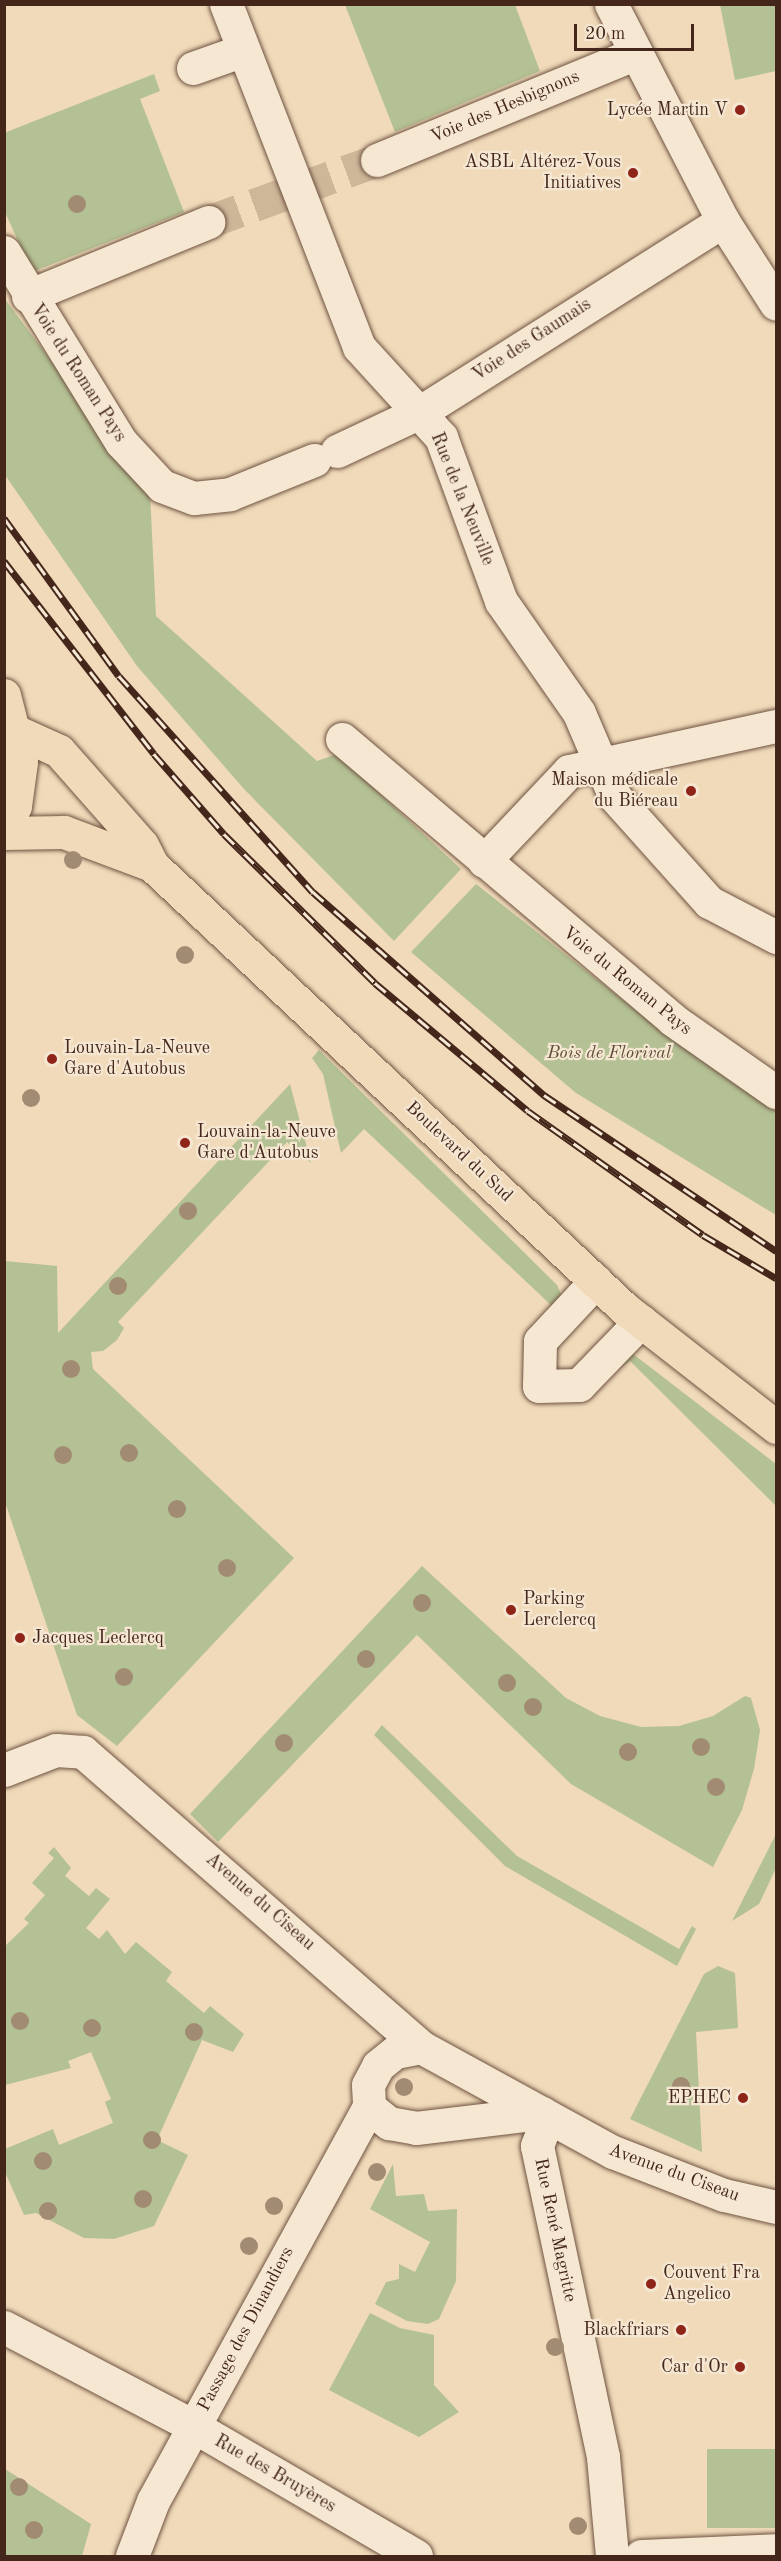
<!DOCTYPE html>
<html>
<head>
<meta charset="utf-8">
<style>
	body { margin:0 }
	#map { position:relative; width:781px; height:2561px; overflow:hidden; background:#f0dab9; font-family:"Old Standard TT",serif }
	div>[style] { position:absolute }
	.green>* { inset:0; background:#b4c194; transform-origin:0 0 }
	.minor-tunnel>* { height:33px; margin-top:-16.5px; transform-origin:0; background:repeating-linear-gradient(90deg,#ceb699 0 33px,transparent 0 49px) }
	.roads { filter:drop-shadow(0 0 2px #6f5342) drop-shadow(0 0 2px #6f5342) }
	.minor>* { height:33px; margin:-16.5px; padding:0 16.5px; transform-origin:16.5px; border-radius:16.5px; background:#f5e7d2 }
	.major>* { height:33px; margin:-16.5px; padding:0 16.5px; transform-origin:16.5px; border-radius:16.5px; background:#f0dab9 }
	.rail>* { height:7px; margin-top:-3.5px; transform-origin:0; background:repeating-linear-gradient(90deg,#f5e7d2 0 14px,#44261b 0 28px); box-sizing:border-box; border-block:2px solid #44261b }
	.trees>* { width:18px; height:18px; margin:-9px; border-radius:50%; background:#a18c73 }
	.dots>* { width:16px; height:16px; translate:-50% -50%; box-sizing:border-box; border:3px solid #f5e7d2; border-radius:50% }
	span { translate:-50% -50%; white-space:nowrap; text-align:center; line-height:1.15; -webkit-text-stroke:4.5px #f5e7d2; paint-order:stroke }
	.street-label { font-size:18px; color:#44261b }
	.poi-label { font-size:18px; color:#44261b }
	.right { translate:-100% -50%; text-align:right }
	.left { translate:0 -50%; text-align:left }
	.park-label { font-size:18px; color:#604d39; font-style:italic }
	.frame { position:absolute; inset:0; border:6px solid #44261b; pointer-events:none }
	.scale { position:absolute; left:574px; top:24px; width:120px; height:27px; box-sizing:border-box; border:3px solid #44261b; border-top:0; padding-left:8px; font-size:18px; line-height:21px; white-space:nowrap; color:#44261b; -webkit-text-stroke:4px #f5e7d2; paint-order:stroke }
</style>
</head>
<body>
<div id="map">
	<div class="green">
		<i style="clip-path:polygon(345px 5px,515px 5px,540px 71px,395px 132px)"></i>
		<i style="clip-path:polygon(720px 5px,776px 5px,776px 71px,735px 80px)"></i>
		<i style="clip-path:polygon(154px 74px,160px 91px,140px 99px,184px 212px,32px 272px,5px 212px,4px 133px)"></i>
		<i style="clip-path:polygon(4px 298px,150px 493px,156px 616px,317px 761px,337px 754px,461px 869px,394px 941px,244px 789px,137px 666px,5px 475px)"></i>
		<i style="clip-path:polygon(476px 884px,632px 1007px,776px 1109px,776px 1215px,576px 1093px,411px 952px)"></i>
		<i style="clip-path:polygon(319px 1050px,557px 1285px,562px 1297px,552px 1306px,364px 1129px,341px 1153px,323px 1074px,312px 1058px)"></i>
		<i style="clip-path:polygon(290px 1084px,311px 1163px,287px 1142px,118px 1322px,124px 1328px,117px 1340px,103px 1351px,91px 1352px,93px 1369px,294px 1558px,117px 1746px,77px 1715px,5px 1502px,5px 1261px,57px 1266px,58px 1333px)"></i>
		<i style="clip-path:polygon(624px 1347px,776px 1464px,776px 1506px,630px 1361px,603px 1380px)"></i>
		<i style="clip-path:polygon(422px 1566px,566px 1698px,600px 1716px,641px 1727px,679px 1726px,713px 1716px,745px 1696px,751px 1698px,760px 1730px,754px 1769px,742px 1810px,713px 1867px,571px 1784px,417px 1635px,218px 1842px,190px 1814px)"></i>
		<i style="clip-path:polygon(382px 1725px,517px 1856px,679px 1949px,692px 1926px,696px 1929px,677px 1966px,505px 1866px,374px 1735px)"></i>
		<i style="clip-path:polygon(776px 1834px,776px 1868px,759px 1904px,732px 1921px)"></i>
		<i style="clip-path:polygon(54px 1847px,71px 1868px,65px 1876px,89px 1896px,96px 1888px,110px 1899px,86px 1928px,99px 1939px,107px 1930px,125px 1954px,136px 1942px,172px 1972px,166px 1981px,204px 2013px,210px 2006px,244px 2034px,233px 2052px,202px 2040px,157px 2140px,188px 2155px,154px 2226px,114px 2239px,84px 2238px,36px 2213px,24px 2215px,5px 2172px,5px 2149px,53px 2129px,59px 2145px,113px 2123px,105px 2102px,111px 2099px,91px 2052px,68px 2061px,71px 2068px,5px 2085px,5px 1946px,29px 1923px,24px 1919px,45px 1895px,32px 1883px,54px 1858px,48px 1853px)"></i>
		<i style="clip-path:polygon(718px 1966px,735px 1973px,738px 2028px,696px 2032px,702px 2152px,630px 2119px,704px 1974px)"></i>
		<i style="clip-path:polygon(393px 2164px,396px 2196px,424px 2194px,428px 2211px,457px 2209px,456px 2281px,439px 2319px,428px 2324px,407px 2321px,375px 2304px,386px 2282px,399px 2279px,399px 2264px,415px 2272px,430px 2242px,370px 2209px)"></i>
		<i style="clip-path:polygon(370px 2313px,400px 2328px,434px 2335px,434px 2385px,459px 2412px,419px 2437px,329px 2390px)"></i>
		<i style="left:776px;top:2449px;width:79px;height:69px;rotate:90deg"></i>
		<i style="clip-path:polygon(5px 2469px,91px 2524px,82px 2556px,5px 2556px)"></i>
	</div>
	<div class="minor-tunnel">
		<i style="left:208px;top:222px;width:180px;rotate:-20.1deg"></i>
	</div>
	<div class="roads">
		<div class="minor">
			<i style="left:226px;top:4px;width:368px;rotate:68.8deg"></i>
			<i style="left:359px;top:347px;width:122px;rotate:47.7deg"></i>
			<i style="left:441px;top:437px;width:175px;rotate:69.9deg"></i>
			<i style="left:501px;top:601px;width:136px;rotate:55.1deg"></i>
			<i style="left:579px;top:713px;width:91px;rotate:66.8deg"></i>
			<i style="left:615px;top:797px;width:141px;rotate:48.2deg"></i>
			<i style="left:709px;top:902px;width:76px;rotate:27.6deg"></i>
			<i style="left:611px;top:4px;width:244px;rotate:62.7deg"></i>
			<i style="left:723px;top:221px;width:98px;rotate:57.4deg"></i>
			<i style="left:193px;top:68px;width:51px;rotate:-19.5deg"></i>
			<i style="left:377px;top:160px;width:278px;rotate:-22.4deg"></i>
			<i style="left:4px;top:252px;width:223px;rotate:58.4deg"></i>
			<i style="left:121px;top:442px;width:60px;rotate:47deg"></i>
			<i style="left:162px;top:486px;width:34px;rotate:21deg"></i>
			<i style="left:194px;top:498px;width:36px;rotate:-6deg"></i>
			<i style="left:230px;top:494px;width:91px;rotate:-22deg"></i>
			<i style="left:28px;top:296px;width:195px;rotate:-22.3deg"></i>
			<i style="left:337px;top:451px;width:94px;rotate:-25.2deg"></i>
			<i style="left:422px;top:411px;width:356px;rotate:-32.3deg"></i>
			<i style="left:342px;top:739px;width:434px;rotate:40.3deg"></i>
			<i style="left:673px;top:1020px;width:126px;rotate:35deg"></i>
			<i style="left:484px;top:861px;width:124px;rotate:-46.6deg"></i>
			<i style="left:569px;top:771px;width:212px;rotate:-12.3deg"></i>
			<i style="left:539px;top:1386px;width:40px;rotate:-1.4deg"></i>
			<i style="left:579px;top:1385px;width:89px;rotate:-45.9deg"></i>
			<i style="left:539px;top:1386px;width:45px;rotate:-88.7deg"></i>
			<i style="left:540px;top:1341px;width:82px;rotate:-47deg"></i>
			<i style="left:4px;top:1770px;width:56px;rotate:-21deg"></i>
			<i style="left:56px;top:1750px;width:27px;rotate:4deg"></i>
			<i style="left:83px;top:1752px;width:449px;rotate:41.1deg"></i>
			<i style="left:421px;top:2047px;width:219px;rotate:28.7deg"></i>
			<i style="left:613px;top:2152px;width:119px;rotate:21.2deg"></i>
			<i style="left:724px;top:2195px;width:53px;rotate:13deg"></i>
			<i style="left:421px;top:2047px;width:26px;rotate:169deg"></i>
			<i style="left:395px;top:2052px;width:22px;rotate:141deg"></i>
			<i style="left:378px;top:2066px;width:21px;rotate:118deg"></i>
			<i style="left:368px;top:2085px;width:22px;rotate:87deg"></i>
			<i style="left:369px;top:2107px;width:26px;rotate:39deg"></i>
			<i style="left:389px;top:2123px;width:27px;rotate:10deg"></i>
			<i style="left:416px;top:2128px;width:127px;rotate:-6.8deg"></i>
			<i style="left:548px;top:2117px;width:31px;rotate:111deg"></i>
			<i style="left:537px;top:2146px;width:318px;rotate:78deg"></i>
			<i style="left:603px;top:2457px;width:99px;rotate:84.8deg"></i>
			<i style="left:4px;top:2327px;width:213px;rotate:27.6deg"></i>
			<i style="left:193px;top:2426px;width:258px;rotate:30.2deg"></i>
			<i style="left:132px;top:2556px;width:59px;rotate:-69.1deg"></i>
			<i style="left:153px;top:2501px;width:449px;rotate:-61.3deg"></i>
			<i style="left:641px;top:2556px;width:135px;rotate:-2.5deg"></i>
		</div>
		<div class="major">
			<i style="left:4px;top:695px;width:69px;rotate:75.8deg"></i>
			<i style="left:21px;top:762px;width:44px;rotate:97.8deg"></i>
			<i style="left:15px;top:806px;width:25px;rotate:117deg"></i>
			<i style="left:15px;top:731px;width:48px;rotate:24.4deg"></i>
			<i style="left:59px;top:751px;width:125px;rotate:48.6deg"></i>
			<i style="left:142px;top:845px;width:22px;rotate:63deg"></i>
			<i style="left:152px;top:865px;width:649px;rotate:43.19deg"></i>
			<i style="left:625px;top:1309px;width:192px;rotate:38deg"></i>
			<i style="left:4px;top:833px;width:60px;rotate:-1deg"></i>
			<i style="left:64px;top:832px;width:94px;rotate:20.6deg"></i>
		</div>
	</div>
	<div class="rail">
		<i style="left:4px;top:518px;width:195px;rotate:54deg"></i>
		<i style="left:119px;top:676px;width:290px;rotate:48.1deg"></i>
		<i style="left:313px;top:892px;width:308px;rotate:41.3deg"></i>
		<i style="left:544px;top:1095px;width:280px;rotate:33.9deg"></i>
		<i style="left:4px;top:561px;width:244px;rotate:52.1deg"></i>
		<i style="left:154px;top:754px;width:106px;rotate:48.8deg"></i>
		<i style="left:224px;top:834px;width:212px;rotate:44.6deg"></i>
		<i style="left:375px;top:983px;width:199px;rotate:39.9deg"></i>
		<i style="left:528px;top:1111px;width:214px;rotate:35.3deg"></i>
		<i style="left:703px;top:1235px;width:85px;rotate:30.5deg"></i>
	</div>
	<div class="trees">
		<i style="left:77px;top:204px"></i>
		<i style="left:73px;top:860px"></i>
		<i style="left:185px;top:955px"></i>
		<i style="left:31px;top:1098px"></i>
		<i style="left:188px;top:1211px"></i>
		<i style="left:118px;top:1286px"></i>
		<i style="left:71px;top:1369px"></i>
		<i style="left:129px;top:1453px"></i>
		<i style="left:63px;top:1455px"></i>
		<i style="left:177px;top:1509px"></i>
		<i style="left:227px;top:1568px"></i>
		<i style="left:422px;top:1603px"></i>
		<i style="left:366px;top:1659px"></i>
		<i style="left:124px;top:1677px"></i>
		<i style="left:507px;top:1683px"></i>
		<i style="left:533px;top:1707px"></i>
		<i style="left:284px;top:1743px"></i>
		<i style="left:701px;top:1747px"></i>
		<i style="left:628px;top:1752px"></i>
		<i style="left:716px;top:1787px"></i>
		<i style="left:20px;top:2021px"></i>
		<i style="left:92px;top:2028px"></i>
		<i style="left:194px;top:2032px"></i>
		<i style="left:681px;top:2086px"></i>
		<i style="left:404px;top:2087px"></i>
		<i style="left:152px;top:2140px"></i>
		<i style="left:43px;top:2161px"></i>
		<i style="left:377px;top:2172px"></i>
		<i style="left:143px;top:2199px"></i>
		<i style="left:274px;top:2206px"></i>
		<i style="left:48px;top:2211px"></i>
		<i style="left:249px;top:2246px"></i>
		<i style="left:555px;top:2347px"></i>
		<i style="left:19px;top:2487px"></i>
		<i style="left:578px;top:2526px"></i>
		<i style="left:34px;top:2530px"></i>
	</div>
	<div class="dots">
		<i style="left:740px;top:110px;background:#8f2418"></i>
		<i style="left:633px;top:173px;background:#8f2418"></i>
		<i style="left:691px;top:791px;background:#8f2418"></i>
		<i style="left:52px;top:1059px;background:#8f2418"></i>
		<i style="left:185px;top:1143px;background:#8f2418"></i>
		<i style="left:511px;top:1610px;background:#8f2418"></i>
		<i style="left:20px;top:1638px;background:#8f2418"></i>
		<i style="left:743px;top:2098px;background:#8f2418"></i>
		<i style="left:651px;top:2284px;background:#8f2418"></i>
		<i style="left:681px;top:2330px;background:#8f2418"></i>
		<i style="left:740px;top:2367px;background:#8f2418"></i>
	</div>
	<div class="street-label">
		<span style="left:505px;top:107px;rotate:-23deg">Voie des Hesbignons</span>
		<span style="left:532px;top:340px;rotate:-33deg">Voie des Gaumais</span>
		<span style="left:78px;top:373px;rotate:57deg">Voie du Roman Pays</span>
		<span style="left:462px;top:499px;rotate:68deg">Rue de la Neuville</span>
		<span style="left:627px;top:981px;rotate:39deg">Voie du Roman Pays</span>
		<span style="left:459px;top:1152px;rotate:43deg">Boulevard du Sud</span>
		<span style="left:260px;top:1902px;rotate:41deg">Avenue du Ciseau</span>
		<span style="left:674px;top:2173px;rotate:20deg">Avenue du Ciseau</span>
		<span style="left:555px;top:2230px;rotate:78deg">Rue René Magritte</span>
		<span style="left:246px;top:2329px;rotate:-62deg">Passage des Dinandiers</span>
		<span style="left:275px;top:2474px;rotate:30deg">Rue des Bruyères</span>
	</div>
	<div class="poi-label">
		<span class="right" style="left:728px;top:110px">Lycée Martin V</span>
		<span class="right" style="left:621px;top:173px">ASBL Altérez-Vous<br>Initiatives</span>
		<span class="right" style="left:678px;top:791px">Maison médicale<br>du Biéreau</span>
		<span class="left" style="left:64px;top:1059px">Louvain-La-Neuve<br>Gare d'Autobus</span>
		<span class="left" style="left:197px;top:1143px">Louvain-la-Neuve<br>Gare d'Autobus</span>
		<span class="left" style="left:523px;top:1610px">Parking<br>Lerclercq</span>
		<span class="left" style="left:32px;top:1638px">Jacques Leclercq</span>
		<span class="right" style="left:731px;top:2098px">EPHEC</span>
		<span class="left" style="left:663px;top:2284px">Couvent Fra<br>Angelico</span>
		<span class="right" style="left:669px;top:2330px">Blackfriars</span>
		<span class="right" style="left:728px;top:2367px">Car d'Or</span>
	</div>
	<div class="park-label">
		<span style="left:609px;top:1053px">Bois de Florival</span>
	</div>
	<div class="frame"></div>
	<div class="scale">20 m</div>
</div>
</body>
</html>
